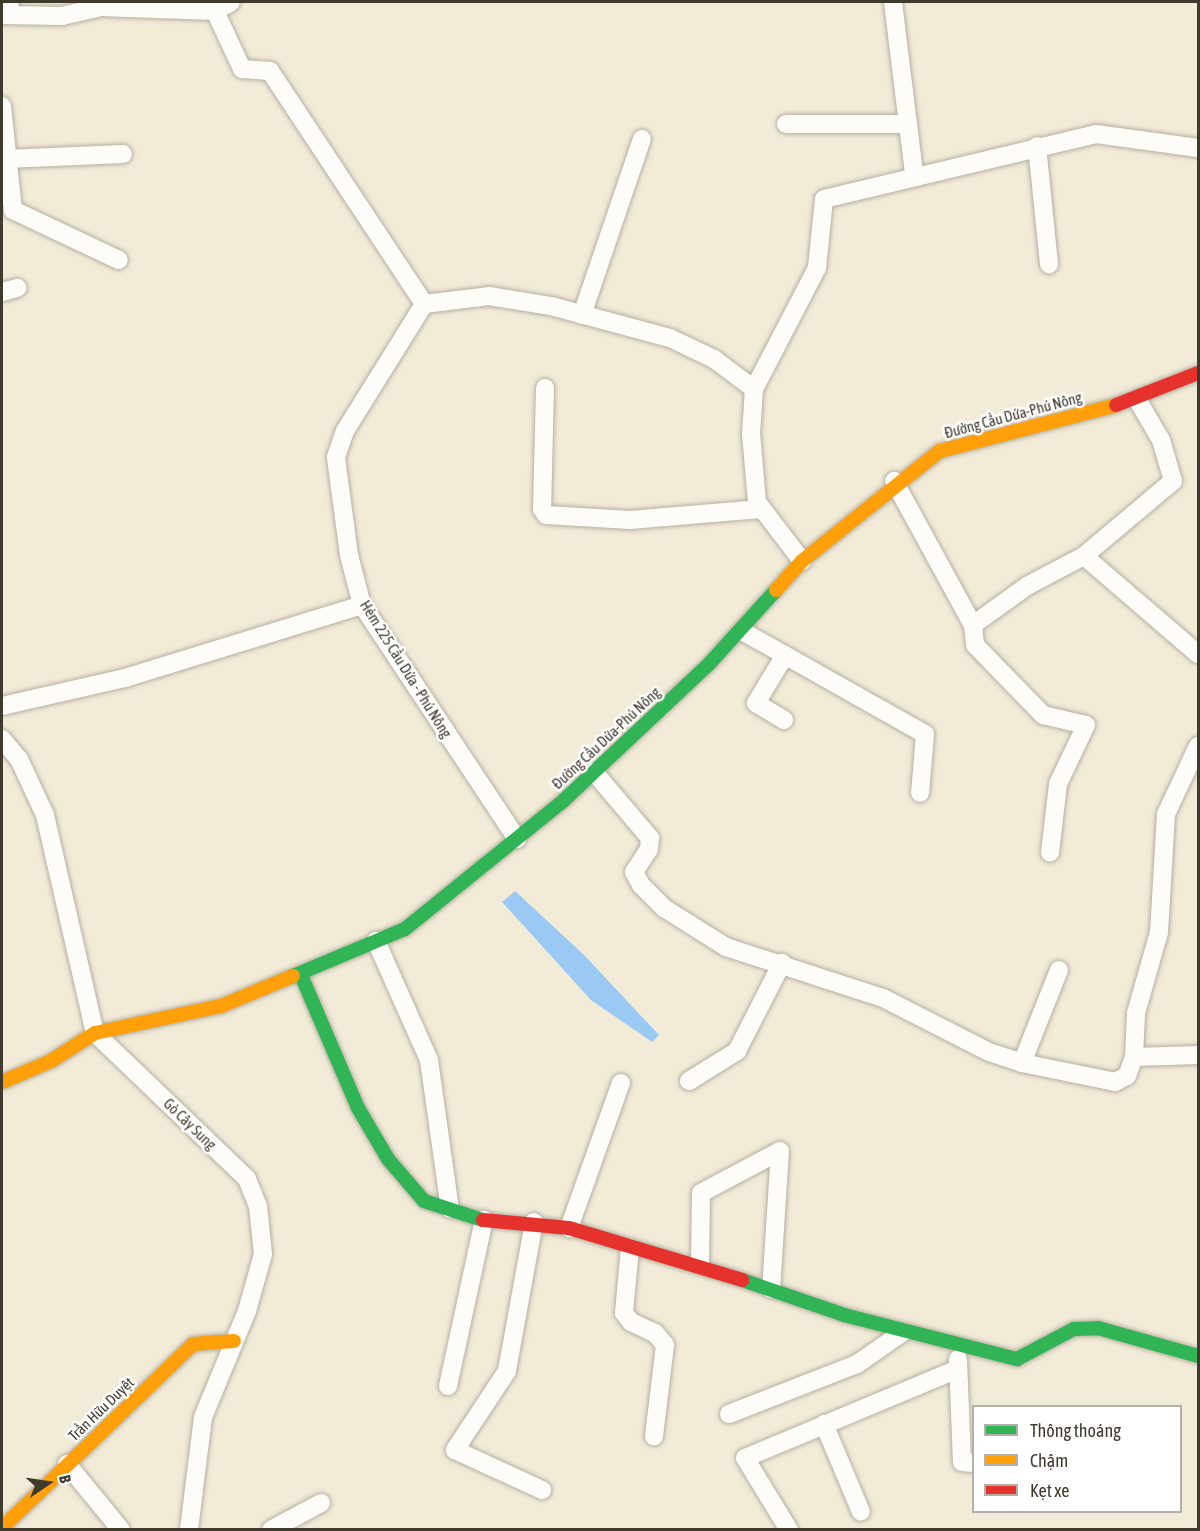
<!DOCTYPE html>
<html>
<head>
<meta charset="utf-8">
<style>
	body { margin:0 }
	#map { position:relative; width:1200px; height:1531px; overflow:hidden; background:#f2ebd8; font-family:"Asap Condensed",sans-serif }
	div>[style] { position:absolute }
	.water>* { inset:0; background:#9ac9f3 }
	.roads { filter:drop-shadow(0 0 2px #b5b0a1) drop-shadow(0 0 2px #b5b0a1) }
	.street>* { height:18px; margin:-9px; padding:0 9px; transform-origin:9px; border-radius:9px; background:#fdfcf9 }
	.fast>* { height:14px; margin:-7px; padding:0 7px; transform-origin:7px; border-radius:7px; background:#30b455 }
	.slow>* { height:14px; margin:-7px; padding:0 7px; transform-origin:7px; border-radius:7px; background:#ff9f0a }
	.jam>* { height:14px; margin:-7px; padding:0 7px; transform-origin:7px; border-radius:7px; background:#e5322d }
	span { translate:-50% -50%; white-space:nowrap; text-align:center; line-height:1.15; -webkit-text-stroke:5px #fff; paint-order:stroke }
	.street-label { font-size:15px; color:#403a2d }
	.frame { position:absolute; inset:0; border:3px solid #403a2d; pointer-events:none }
	.legend { position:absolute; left:972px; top:1405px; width:210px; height:108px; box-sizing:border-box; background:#fff; border:2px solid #b3b0ab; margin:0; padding:8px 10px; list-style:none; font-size:18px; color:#403a2d }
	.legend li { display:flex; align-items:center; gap:12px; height:30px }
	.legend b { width:30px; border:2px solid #b3b0ab }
	.north { position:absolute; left:18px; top:1453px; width:60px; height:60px; -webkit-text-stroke:4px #fff; paint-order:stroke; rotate:77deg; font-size:16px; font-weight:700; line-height:24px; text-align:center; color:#403a2d }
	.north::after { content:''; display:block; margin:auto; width:21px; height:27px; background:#403a2d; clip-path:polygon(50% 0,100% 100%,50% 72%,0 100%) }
</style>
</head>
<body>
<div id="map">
	<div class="water">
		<i style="clip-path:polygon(515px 891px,584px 955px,659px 1035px,652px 1042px,591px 1000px,502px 902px)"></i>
	</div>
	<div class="roads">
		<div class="street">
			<i style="left:10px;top:2px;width:14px;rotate:111deg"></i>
			<i style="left:5px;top:15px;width:57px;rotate:1deg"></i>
			<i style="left:62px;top:16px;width:39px;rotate:-13deg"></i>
			<i style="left:100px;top:7px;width:115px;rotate:2deg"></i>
			<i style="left:215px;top:11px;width:64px;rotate:65deg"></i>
			<i style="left:242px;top:69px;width:28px;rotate:4deg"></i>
			<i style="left:270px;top:71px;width:279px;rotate:56.5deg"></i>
			<i style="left:893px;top:2px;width:173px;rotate:83deg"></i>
			<i style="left:215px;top:11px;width:18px;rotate:-29deg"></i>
			<i style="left:2px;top:106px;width:105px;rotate:84deg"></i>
			<i style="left:13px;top:210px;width:117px;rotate:25.3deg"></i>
			<i style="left:786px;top:124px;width:122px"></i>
			<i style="left:1037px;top:146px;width:119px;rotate:84.2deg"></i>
			<i style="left:6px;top:159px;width:117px;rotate:-2.4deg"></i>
			<i style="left:2px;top:292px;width:16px;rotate:-15deg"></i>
			<i style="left:582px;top:315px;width:186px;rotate:-71.2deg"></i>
			<i style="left:545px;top:388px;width:121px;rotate:91.4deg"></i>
			<i style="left:542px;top:509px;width:7px;rotate:56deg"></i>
			<i style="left:546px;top:515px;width:84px;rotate:3.4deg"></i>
			<i style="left:630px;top:520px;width:131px;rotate:-4.8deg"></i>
			<i style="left:1137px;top:399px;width:48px;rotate:59.7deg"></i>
			<i style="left:1161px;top:440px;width:43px;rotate:73.7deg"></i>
			<i style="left:1173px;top:481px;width:116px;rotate:139.9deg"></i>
			<i style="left:1084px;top:556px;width:150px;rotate:40.7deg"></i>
			<i style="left:894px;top:481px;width:164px;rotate:61.3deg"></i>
			<i style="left:973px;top:625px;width:20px;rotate:84deg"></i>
			<i style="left:975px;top:645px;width:98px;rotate:45.8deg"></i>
			<i style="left:1043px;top:715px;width:44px;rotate:13.1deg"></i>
			<i style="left:1086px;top:725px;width:65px;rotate:115.4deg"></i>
			<i style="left:1058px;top:784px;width:69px;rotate:96.6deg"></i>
			<i style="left:802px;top:561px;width:74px;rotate:-127.3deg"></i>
			<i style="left:757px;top:502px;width:68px;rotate:-95deg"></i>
			<i style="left:751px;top:434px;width:45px;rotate:-86.2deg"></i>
			<i style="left:754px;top:389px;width:136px;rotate:-62.5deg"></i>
			<i style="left:817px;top:268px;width:69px;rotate:-84.2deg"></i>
			<i style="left:824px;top:199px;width:280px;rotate:-13.4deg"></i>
			<i style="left:1096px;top:134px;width:103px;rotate:7.8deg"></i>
			<i style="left:973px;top:625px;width:67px;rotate:-35.8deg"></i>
			<i style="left:1027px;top:586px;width:64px;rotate:-27.8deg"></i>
			<i style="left:742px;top:631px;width:210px;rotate:29.4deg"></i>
			<i style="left:925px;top:734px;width:59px;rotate:94.8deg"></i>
			<i style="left:2px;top:706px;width:126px;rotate:-12.8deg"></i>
			<i style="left:125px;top:678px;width:248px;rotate:-17.1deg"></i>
			<i style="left:784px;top:720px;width:33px;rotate:-149deg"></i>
			<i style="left:756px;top:703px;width:56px;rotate:-58.9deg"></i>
			<i style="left:2px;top:739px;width:26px;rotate:50deg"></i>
			<i style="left:19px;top:759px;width:62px;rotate:65.1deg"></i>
			<i style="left:45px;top:815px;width:224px;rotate:77.1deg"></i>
			<i style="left:95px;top:1033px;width:211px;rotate:43.8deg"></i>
			<i style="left:247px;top:1179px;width:29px;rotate:68deg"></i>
			<i style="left:258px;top:1206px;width:48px;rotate:84.1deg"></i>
			<i style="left:263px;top:1254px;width:59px;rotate:105.7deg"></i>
			<i style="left:247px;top:1311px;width:115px;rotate:112.5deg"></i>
			<i style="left:203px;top:1417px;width:114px;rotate:97.1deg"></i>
			<i style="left:594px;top:772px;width:87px;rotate:49.7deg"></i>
			<i style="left:650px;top:838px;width:11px;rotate:95deg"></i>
			<i style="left:649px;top:849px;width:27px;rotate:123deg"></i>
			<i style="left:634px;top:872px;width:15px;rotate:62deg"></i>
			<i style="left:641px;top:885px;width:33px;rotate:45deg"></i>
			<i style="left:664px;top:908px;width:73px;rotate:32.2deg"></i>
			<i style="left:726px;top:947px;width:165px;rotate:18deg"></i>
			<i style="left:883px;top:998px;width:119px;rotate:27deg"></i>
			<i style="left:989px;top:1052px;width:35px;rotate:18deg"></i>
			<i style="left:1022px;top:1063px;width:95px;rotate:11.5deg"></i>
			<i style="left:1115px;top:1082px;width:13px;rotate:-27deg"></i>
			<i style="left:1127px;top:1076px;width:20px;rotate:-70deg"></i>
			<i style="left:1134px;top:1057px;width:64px;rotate:-1.8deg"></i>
			<i style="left:517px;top:839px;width:281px;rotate:-123.5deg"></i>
			<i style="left:362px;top:605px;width:52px;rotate:-104.6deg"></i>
			<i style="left:349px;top:555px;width:99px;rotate:-97.6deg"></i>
			<i style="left:336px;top:457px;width:28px;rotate:-71deg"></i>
			<i style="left:345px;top:431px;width:150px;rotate:-58.1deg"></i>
			<i style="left:424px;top:304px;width:65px;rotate:-7deg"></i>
			<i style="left:489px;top:296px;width:63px;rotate:9.2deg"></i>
			<i style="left:551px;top:306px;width:123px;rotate:15.1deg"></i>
			<i style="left:670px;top:338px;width:49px;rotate:25.5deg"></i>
			<i style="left:714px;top:359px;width:50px;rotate:36.9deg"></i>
			<i style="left:376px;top:941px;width:130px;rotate:66deg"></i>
			<i style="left:429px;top:1060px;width:150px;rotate:82deg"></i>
			<i style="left:1134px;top:1057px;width:44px;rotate:-87.4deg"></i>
			<i style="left:1136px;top:1013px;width:84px;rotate:-74.1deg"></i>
			<i style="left:1159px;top:932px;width:118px;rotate:-86.6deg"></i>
			<i style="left:1166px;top:814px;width:75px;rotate:-64.8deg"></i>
			<i style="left:1022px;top:1063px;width:100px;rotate:-68.3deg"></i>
			<i style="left:689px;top:1081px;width:57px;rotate:-32deg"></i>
			<i style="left:737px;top:1051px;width:99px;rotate:-62.9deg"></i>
			<i style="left:534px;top:1222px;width:151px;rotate:100.3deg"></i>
			<i style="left:507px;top:1371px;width:95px;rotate:123.4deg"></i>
			<i style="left:455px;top:1450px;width:96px;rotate:24.7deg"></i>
			<i style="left:569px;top:1228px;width:154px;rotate:-70.3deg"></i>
			<i style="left:630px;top:1248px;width:65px;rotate:95.3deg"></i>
			<i style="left:624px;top:1313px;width:11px;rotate:52deg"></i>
			<i style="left:631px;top:1322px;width:26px;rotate:25deg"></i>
			<i style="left:655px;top:1333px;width:16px;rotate:50deg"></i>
			<i style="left:665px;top:1345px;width:92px;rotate:96.9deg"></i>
			<i style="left:700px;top:1265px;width:72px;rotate:-89.2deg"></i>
			<i style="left:701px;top:1193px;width:89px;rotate:-28deg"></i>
			<i style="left:780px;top:1151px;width:138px;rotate:93.7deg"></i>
			<i style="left:958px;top:1359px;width:103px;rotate:87.8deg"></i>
			<i style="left:962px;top:1462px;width:12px;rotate:5deg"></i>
			<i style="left:448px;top:1386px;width:170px;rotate:-77.8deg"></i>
			<i style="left:729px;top:1414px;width:137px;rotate:-21.3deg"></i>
			<i style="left:857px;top:1364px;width:56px;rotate:-34.8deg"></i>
			<i style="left:824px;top:1424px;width:95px;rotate:67.2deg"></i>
			<i style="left:67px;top:1464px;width:85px;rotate:50.7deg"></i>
			<i style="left:271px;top:1530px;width:57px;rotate:-28.4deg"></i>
			<i style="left:789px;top:1530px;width:84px;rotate:-121.4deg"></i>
			<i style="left:745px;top:1458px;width:231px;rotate:-22.7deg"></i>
		</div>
		<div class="fast">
			<i style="left:301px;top:975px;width:145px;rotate:66.8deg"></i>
			<i style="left:358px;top:1108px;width:59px;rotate:59.5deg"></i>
			<i style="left:388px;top:1159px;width:55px;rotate:49.4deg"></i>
			<i style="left:424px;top:1201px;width:62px;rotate:17.9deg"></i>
			<i style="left:293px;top:976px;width:121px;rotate:-22.8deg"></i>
			<i style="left:405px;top:929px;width:203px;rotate:-39deg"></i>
			<i style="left:563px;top:801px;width:199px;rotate:-43.2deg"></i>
			<i style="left:708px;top:665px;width:101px;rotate:-47.8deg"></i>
			<i style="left:742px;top:1280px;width:108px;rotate:18.9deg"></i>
			<i style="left:844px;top:1315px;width:179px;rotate:14.3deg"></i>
			<i style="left:1017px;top:1359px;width:64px;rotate:-27.8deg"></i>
			<i style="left:1074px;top:1329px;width:24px;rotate:-2deg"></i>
			<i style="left:1098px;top:1328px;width:104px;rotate:15.6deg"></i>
		</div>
		<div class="slow">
			<i style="left:776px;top:590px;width:39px;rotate:-48deg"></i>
			<i style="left:802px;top:561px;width:176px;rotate:-38.6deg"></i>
			<i style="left:940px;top:451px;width:182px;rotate:-14.6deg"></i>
			<i style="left:2px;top:1082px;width:53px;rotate:-23.2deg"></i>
			<i style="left:51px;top:1061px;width:52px;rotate:-32.5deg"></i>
			<i style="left:95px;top:1033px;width:129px;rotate:-12.1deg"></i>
			<i style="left:221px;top:1006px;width:78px;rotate:-22.6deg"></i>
			<i style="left:2px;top:1528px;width:265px;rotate:-43.9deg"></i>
			<i style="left:193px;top:1344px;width:41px;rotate:-4.2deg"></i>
		</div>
		<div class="jam">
			<i style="left:1116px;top:405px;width:88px;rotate:-21.3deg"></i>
			<i style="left:483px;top:1220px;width:86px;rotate:5.3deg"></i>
			<i style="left:569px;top:1228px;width:181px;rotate:16.7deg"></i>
		</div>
	</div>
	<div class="street-label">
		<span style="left:1013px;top:415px;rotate:-15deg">Đường Cầu Dứa-Phú Nông</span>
		<span style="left:406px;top:669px;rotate:58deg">Hẻm 225 Cầu Dứa - Phú Nông</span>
		<span style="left:606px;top:738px;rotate:-43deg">Đường Cầu Dứa-Phú Nông</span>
		<span style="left:190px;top:1124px;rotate:44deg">Gò Cây Sung</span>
		<span style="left:101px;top:1409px;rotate:-44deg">Trần Hữu Duyệt</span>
	</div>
	<div class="frame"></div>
	<ul class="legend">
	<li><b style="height:8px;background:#30b455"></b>Thông thoáng</li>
	<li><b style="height:8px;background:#ff9f0a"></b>Chậm</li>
	<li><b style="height:8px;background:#e5322d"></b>Kẹt xe</li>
	</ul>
	<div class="north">B</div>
</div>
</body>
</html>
